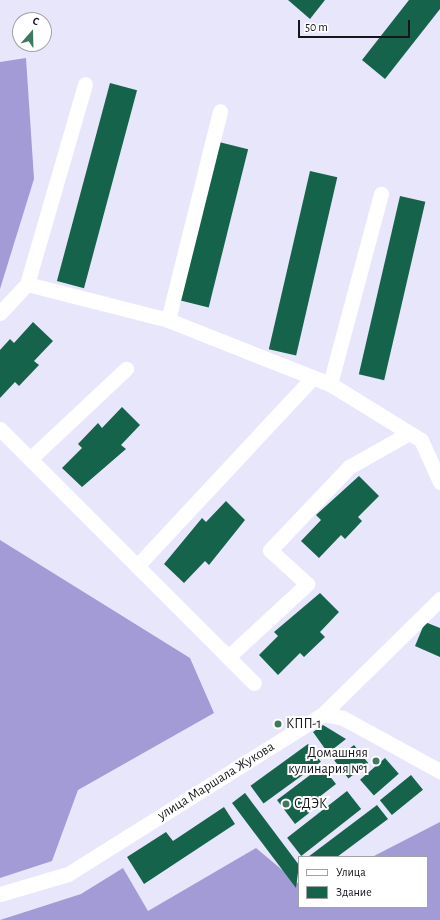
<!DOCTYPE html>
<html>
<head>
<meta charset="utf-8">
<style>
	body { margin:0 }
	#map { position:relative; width:440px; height:920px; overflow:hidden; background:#e8e6fa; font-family:"Alegreya Sans",sans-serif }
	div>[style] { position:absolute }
	.forest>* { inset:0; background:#a39bd5 }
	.building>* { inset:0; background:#16634b; transform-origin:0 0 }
	.minor>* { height:15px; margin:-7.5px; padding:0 7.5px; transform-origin:7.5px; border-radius:7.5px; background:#fff }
	.dots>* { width:11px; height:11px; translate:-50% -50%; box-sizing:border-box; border:2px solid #fff; border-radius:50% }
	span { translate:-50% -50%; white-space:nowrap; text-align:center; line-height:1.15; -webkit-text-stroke:4px #fff; paint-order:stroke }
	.poi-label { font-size:14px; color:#16151c }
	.left { translate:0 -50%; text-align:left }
	.right { translate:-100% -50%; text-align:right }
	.street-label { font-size:14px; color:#16151c }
	.legend { position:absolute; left:298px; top:856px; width:130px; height:52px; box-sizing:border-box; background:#fff; border:1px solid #a2a1a4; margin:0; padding:5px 7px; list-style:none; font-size:12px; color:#16151c }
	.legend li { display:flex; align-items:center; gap:8px; height:20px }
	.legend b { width:20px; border:1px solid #a2a1a4 }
	.north { position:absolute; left:12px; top:12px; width:40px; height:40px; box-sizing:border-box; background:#fff; border:1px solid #a2a1a4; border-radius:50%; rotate:20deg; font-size:11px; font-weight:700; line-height:16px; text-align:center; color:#16151c }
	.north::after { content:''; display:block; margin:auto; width:14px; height:18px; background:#3c7862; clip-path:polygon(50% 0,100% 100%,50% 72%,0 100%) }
	.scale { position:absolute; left:298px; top:20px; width:112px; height:18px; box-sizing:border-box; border:2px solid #16151c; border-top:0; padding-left:5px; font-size:12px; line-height:14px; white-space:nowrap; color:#16151c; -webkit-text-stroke:3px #fff; paint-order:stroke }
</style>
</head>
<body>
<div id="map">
	<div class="forest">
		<i style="clip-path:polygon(26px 58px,34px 179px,0 289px,0 62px)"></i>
		<i style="clip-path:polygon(0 540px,190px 658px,214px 713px,78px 790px,52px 861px,0 878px)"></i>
		<i style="clip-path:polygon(440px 822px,440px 920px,0 920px,81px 894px,123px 868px,148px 911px,256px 848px,299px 884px,299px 907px,427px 907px,427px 857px,372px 857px)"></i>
	</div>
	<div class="building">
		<i style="clip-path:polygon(288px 0,325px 0,310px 19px)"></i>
		<i style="clip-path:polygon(409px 0,440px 0,440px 9px,385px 79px,362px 60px)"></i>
		<i style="left:110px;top:83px;width:28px;height:205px;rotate:15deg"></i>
		<i style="left:219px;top:142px;width:30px;height:163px;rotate:14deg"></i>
		<i style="left:310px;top:171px;width:28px;height:183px;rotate:13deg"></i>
		<i style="left:400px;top:196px;width:26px;height:183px;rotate:13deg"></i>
		<i style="clip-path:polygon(33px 322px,53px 341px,34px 361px,39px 365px,19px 386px,15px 382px,0 398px,0 350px,10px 339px,14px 343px)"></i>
		<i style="clip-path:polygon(122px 407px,140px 425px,121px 445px,126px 449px,82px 487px,62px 468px,82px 448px,78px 444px,98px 423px,102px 428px)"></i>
		<i style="clip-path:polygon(359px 476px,379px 496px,358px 517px,362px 521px,345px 539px,341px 535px,319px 558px,301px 541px,321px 520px,316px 515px)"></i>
		<i style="clip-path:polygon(226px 501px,245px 520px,209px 565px,205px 561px,184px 583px,164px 564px,202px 518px,206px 522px)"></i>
		<i style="clip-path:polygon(320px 593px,339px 612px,320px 632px,325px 637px,304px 657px,300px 653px,278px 675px,259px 655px,278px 636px,274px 632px)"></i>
		<i style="clip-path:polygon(425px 622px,440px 628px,440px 657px,415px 646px)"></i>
		<i style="clip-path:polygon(323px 725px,346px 739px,328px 753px,313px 732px)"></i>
		<i style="left:308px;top:744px;width:22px;height:71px;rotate:54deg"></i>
		<i style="left:354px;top:745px;width:23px;height:25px;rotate:52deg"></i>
		<i style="left:385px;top:758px;width:21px;height:33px;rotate:49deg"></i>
		<i style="clip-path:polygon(322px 766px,336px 784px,305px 808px,309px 813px,295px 824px,277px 800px)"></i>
		<i style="left:411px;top:775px;width:19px;height:40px;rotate:51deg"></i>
		<i style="left:347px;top:791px;width:23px;height:76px;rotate:52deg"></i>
		<i style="clip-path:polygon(245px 793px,299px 865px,296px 888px,232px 803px)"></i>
		<i style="clip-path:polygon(377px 805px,388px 819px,337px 857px,308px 857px)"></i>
		<i style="clip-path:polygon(224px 807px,235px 824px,144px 884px,127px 857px,166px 832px,173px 841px)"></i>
	</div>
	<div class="minor">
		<i style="left:27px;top:284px;width:208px;rotate:-73.8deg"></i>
		<i style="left:0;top:313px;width:40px;rotate:-47deg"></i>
		<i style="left:27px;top:284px;width:146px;rotate:14.3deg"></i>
		<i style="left:168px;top:320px;width:174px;rotate:21.6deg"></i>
		<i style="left:330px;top:384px;width:107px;rotate:31.6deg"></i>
		<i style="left:421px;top:440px;width:46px;rotate:65.7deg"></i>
		<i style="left:168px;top:320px;width:215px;rotate:-76deg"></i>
		<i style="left:330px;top:384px;width:197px;rotate:-75deg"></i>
		<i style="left:0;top:429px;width:359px;rotate:45deg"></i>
		<i style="left:30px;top:459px;width:132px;rotate:-43.2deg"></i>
		<i style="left:137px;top:566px;width:258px;rotate:-47deg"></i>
		<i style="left:228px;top:657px;width:108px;rotate:-42.7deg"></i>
		<i style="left:307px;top:584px;width:50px;rotate:-137.4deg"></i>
		<i style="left:270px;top:550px;width:115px;rotate:-46.4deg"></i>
		<i style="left:349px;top:467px;width:69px;rotate:-29.5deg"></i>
		<i style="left:323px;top:714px;width:20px;rotate:11deg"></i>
		<i style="left:343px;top:718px;width:111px;rotate:28.7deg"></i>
		<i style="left:0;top:894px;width:71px;rotate:-16.4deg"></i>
		<i style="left:68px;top:874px;width:301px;rotate:-32.1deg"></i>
		<i style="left:323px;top:714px;width:164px;rotate:-44.5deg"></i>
	</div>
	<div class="dots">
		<i style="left:278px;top:724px;background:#3c7862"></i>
		<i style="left:376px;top:761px;background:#3c7862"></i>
		<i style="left:286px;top:804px;background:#3c7862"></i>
	</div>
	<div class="poi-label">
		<span class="left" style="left:286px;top:724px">КПП-1</span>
		<span class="right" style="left:368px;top:761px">Домашняя<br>кулинария №1</span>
		<span class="left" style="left:294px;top:804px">СДЭК</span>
	</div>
	<div class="street-label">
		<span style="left:216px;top:781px;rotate:-32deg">улица Маршала Жукова</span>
	</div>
	<ul class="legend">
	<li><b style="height:5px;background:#fff"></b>Улица</li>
	<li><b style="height:11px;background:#16634b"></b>Здание</li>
	</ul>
	<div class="north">С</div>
	<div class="scale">50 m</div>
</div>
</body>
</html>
